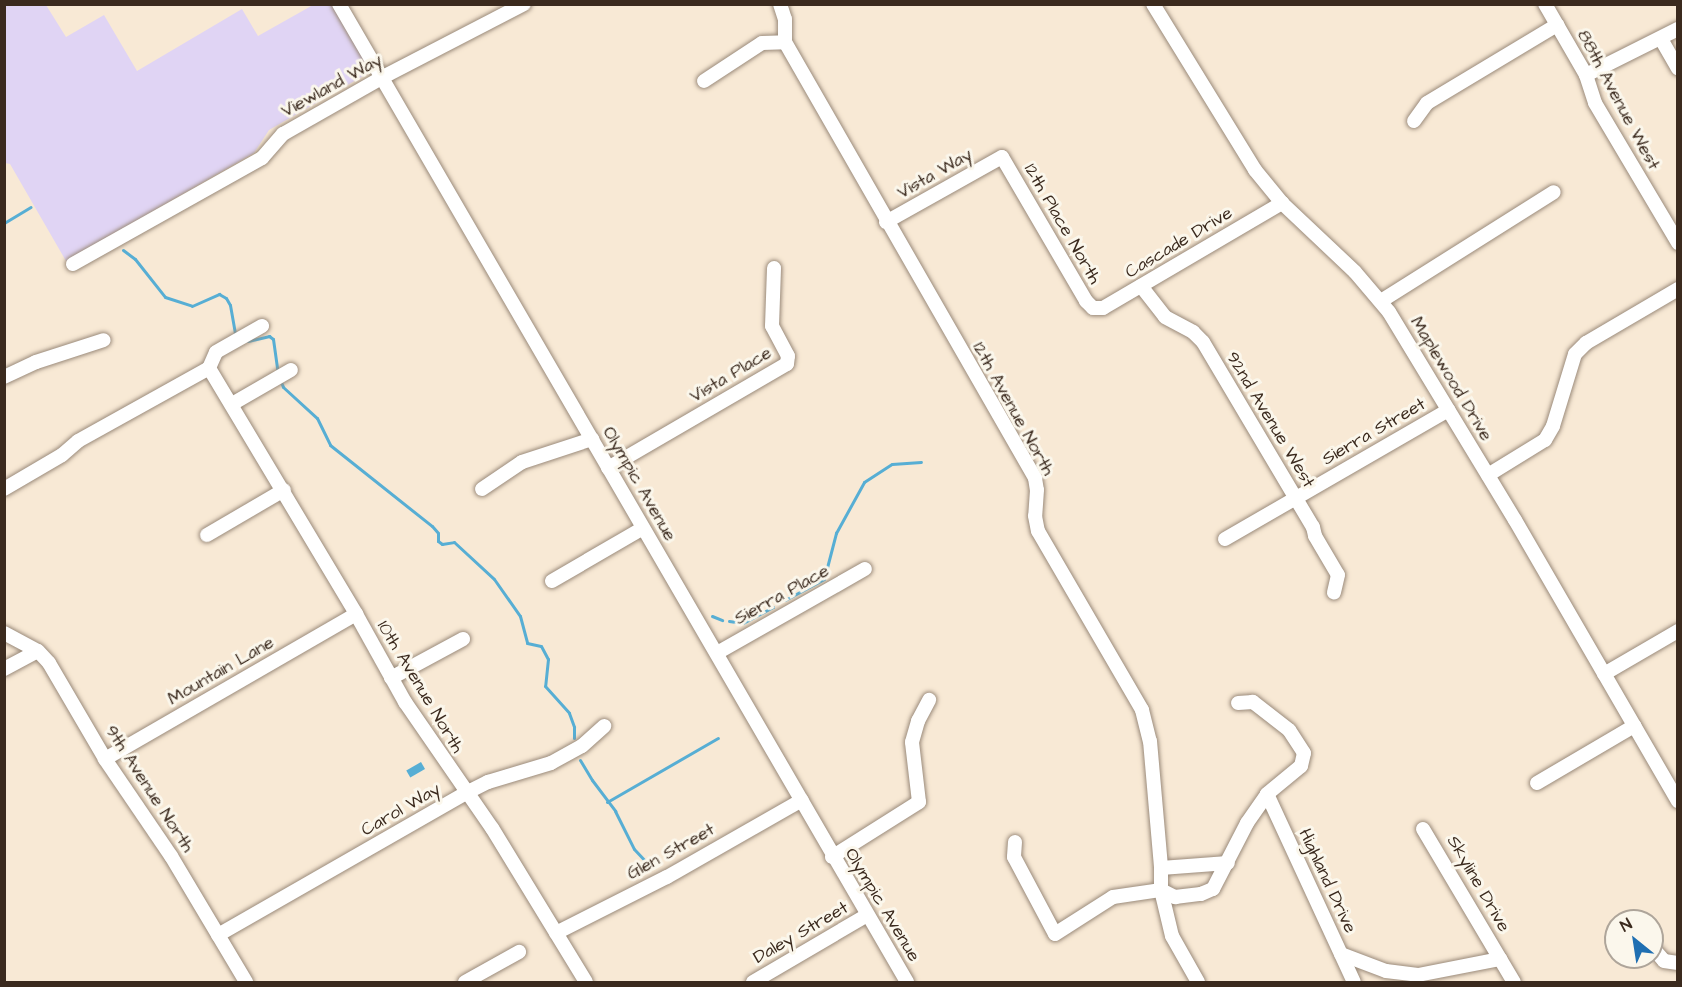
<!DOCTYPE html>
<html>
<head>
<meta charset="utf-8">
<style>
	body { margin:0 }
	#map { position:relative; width:1682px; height:987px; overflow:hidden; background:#f8e9d5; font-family:"Architects Daughter",sans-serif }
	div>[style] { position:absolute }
	.built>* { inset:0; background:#e0d4f4 }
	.water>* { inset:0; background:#57aed4; transform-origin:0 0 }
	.stream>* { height:3px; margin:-1.5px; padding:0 1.5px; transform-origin:1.5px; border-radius:1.5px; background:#57aed4 }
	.roads { filter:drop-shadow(0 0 2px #9a8a7a) drop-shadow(0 0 2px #9a8a7a) }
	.minor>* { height:14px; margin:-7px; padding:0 7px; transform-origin:7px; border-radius:7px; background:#fff }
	span { translate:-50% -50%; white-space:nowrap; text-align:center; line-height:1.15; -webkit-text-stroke:6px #fbf7ec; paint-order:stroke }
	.street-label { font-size:18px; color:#3b2a1e }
	.frame { position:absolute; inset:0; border:6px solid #3b2a1e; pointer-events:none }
	.north { position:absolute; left:1604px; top:909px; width:60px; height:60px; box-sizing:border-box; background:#fbf7ec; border:2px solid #aea59a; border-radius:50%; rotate:330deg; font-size:16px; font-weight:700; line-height:24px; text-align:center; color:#3b2a1e }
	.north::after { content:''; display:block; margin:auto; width:21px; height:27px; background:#1f6fb2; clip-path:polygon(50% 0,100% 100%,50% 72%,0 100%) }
</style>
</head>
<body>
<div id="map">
	<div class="built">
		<i style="clip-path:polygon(4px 5px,46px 5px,66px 37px,104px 15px,137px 71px,242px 9px,258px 36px,313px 5px,333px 5px,372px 71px,269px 130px,254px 153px,66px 261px,10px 164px,5px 163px)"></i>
	</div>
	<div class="water">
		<i style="left:421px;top:762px;width:8px;height:17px;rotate:60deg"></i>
	</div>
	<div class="stream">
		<i style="left:4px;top:223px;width:31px;rotate:-31deg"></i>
		<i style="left:123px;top:250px;width:15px;rotate:37deg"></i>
		<i style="left:135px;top:259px;width:48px;rotate:51.7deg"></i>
		<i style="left:165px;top:297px;width:28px;rotate:18deg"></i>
		<i style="left:192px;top:306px;width:30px;rotate:-24deg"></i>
		<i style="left:219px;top:294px;width:8px;rotate:30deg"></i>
		<i style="left:226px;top:298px;width:8px;rotate:60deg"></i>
		<i style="left:230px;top:305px;width:29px;rotate:80deg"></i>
		<i style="left:248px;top:341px;width:22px;rotate:-13deg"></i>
		<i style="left:269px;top:336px;width:5px;rotate:37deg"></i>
		<i style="left:273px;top:339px;width:34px;rotate:82deg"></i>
		<i style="left:281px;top:382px;width:5px;rotate:68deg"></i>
		<i style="left:283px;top:387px;width:46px;rotate:42.4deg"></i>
		<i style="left:317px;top:418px;width:30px;rotate:64deg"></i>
		<i style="left:330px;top:445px;width:130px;rotate:38.5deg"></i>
		<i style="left:432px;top:526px;width:9px;rotate:49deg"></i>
		<i style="left:438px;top:533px;width:8px;rotate:90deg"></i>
		<i style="left:438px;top:541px;width:5px;rotate:37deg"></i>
		<i style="left:442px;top:544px;width:12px;rotate:-9deg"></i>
		<i style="left:454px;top:542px;width:54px;rotate:42.8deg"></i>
		<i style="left:494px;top:579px;width:45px;rotate:54.9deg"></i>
		<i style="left:520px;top:616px;width:28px;rotate:75deg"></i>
		<i style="left:527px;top:643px;width:14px;rotate:12deg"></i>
		<i style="left:541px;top:646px;width:15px;rotate:62deg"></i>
		<i style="left:548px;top:659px;width:27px;rotate:96deg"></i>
		<i style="left:545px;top:686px;width:36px;rotate:48deg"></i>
		<i style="left:569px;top:713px;width:15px;rotate:70deg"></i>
		<i style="left:574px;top:727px;width:11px;rotate:90deg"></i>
		<i style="left:785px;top:600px;width:44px;rotate:-28.3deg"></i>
		<i style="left:824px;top:579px;width:48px;rotate:-75.4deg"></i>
		<i style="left:836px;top:533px;width:58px;rotate:-61.2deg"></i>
		<i style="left:864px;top:482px;width:33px;rotate:-33deg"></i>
		<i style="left:892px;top:464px;width:29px;rotate:-4deg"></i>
		<i style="left:712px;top:616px;width:11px;rotate:22deg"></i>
		<i style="left:729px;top:621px;width:14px;rotate:8deg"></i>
		<i style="left:743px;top:623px;width:34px;rotate:-28deg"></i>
		<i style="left:580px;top:760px;width:23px;rotate:59deg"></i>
		<i style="left:592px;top:780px;width:39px;rotate:53deg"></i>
		<i style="left:615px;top:811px;width:42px;rotate:63.4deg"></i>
		<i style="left:634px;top:849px;width:22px;rotate:47deg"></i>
		<i style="left:607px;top:802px;width:128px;rotate:-30deg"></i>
	</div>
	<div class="roads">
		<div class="minor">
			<i style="left:339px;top:4px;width:1131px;rotate:59.85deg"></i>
			<i style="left:780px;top:4px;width:16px;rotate:72deg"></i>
			<i style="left:785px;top:19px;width:23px;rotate:90deg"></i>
			<i style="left:785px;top:42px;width:503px;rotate:60.17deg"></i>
			<i style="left:1035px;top:478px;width:12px;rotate:81deg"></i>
			<i style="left:1037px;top:490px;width:26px;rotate:94deg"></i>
			<i style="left:1035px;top:516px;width:15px;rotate:79deg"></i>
			<i style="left:1038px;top:531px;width:207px;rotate:59.8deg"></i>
			<i style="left:1142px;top:710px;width:32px;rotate:76deg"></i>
			<i style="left:1150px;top:741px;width:127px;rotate:85deg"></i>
			<i style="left:1161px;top:868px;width:22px;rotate:90deg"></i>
			<i style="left:1161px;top:890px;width:47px;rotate:76.6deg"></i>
			<i style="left:1172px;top:936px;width:53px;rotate:60.5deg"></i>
			<i style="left:1153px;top:4px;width:195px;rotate:58.4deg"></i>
			<i style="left:1255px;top:170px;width:43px;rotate:50.7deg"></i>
			<i style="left:1282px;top:203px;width:100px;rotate:43.4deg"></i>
			<i style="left:1355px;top:272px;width:52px;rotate:49.6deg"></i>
			<i style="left:1389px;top:312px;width:243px;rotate:58.8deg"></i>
			<i style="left:1515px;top:520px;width:325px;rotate:59.9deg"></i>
			<i style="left:1545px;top:4px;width:82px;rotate:60deg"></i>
			<i style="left:1586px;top:75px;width:29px;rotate:72deg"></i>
			<i style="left:1595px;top:103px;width:163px;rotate:59.3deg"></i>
			<i style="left:1661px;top:39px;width:34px;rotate:60deg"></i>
			<i style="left:1586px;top:75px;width:103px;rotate:-26.6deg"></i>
			<i style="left:704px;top:81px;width:69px;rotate:-33.2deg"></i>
			<i style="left:762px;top:43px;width:23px;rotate:-2deg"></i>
			<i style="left:1414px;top:121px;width:22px;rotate:-54deg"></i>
			<i style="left:1427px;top:103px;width:152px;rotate:-31deg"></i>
			<i style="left:886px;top:222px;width:133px;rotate:-29.3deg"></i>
			<i style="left:1002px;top:157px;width:167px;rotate:59.7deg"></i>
			<i style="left:1086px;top:301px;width:10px;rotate:45deg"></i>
			<i style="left:1093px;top:308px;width:10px"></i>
			<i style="left:1103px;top:308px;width:208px;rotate:-30.4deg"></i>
			<i style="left:73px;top:264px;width:217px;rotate:-29.3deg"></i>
			<i style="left:262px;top:158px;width:32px;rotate:-49deg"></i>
			<i style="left:283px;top:134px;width:113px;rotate:-29.7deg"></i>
			<i style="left:381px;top:78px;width:161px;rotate:-27.4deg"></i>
			<i style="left:1141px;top:286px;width:39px;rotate:52deg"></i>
			<i style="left:1165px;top:317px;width:32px;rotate:28deg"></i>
			<i style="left:1193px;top:332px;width:14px;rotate:45deg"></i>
			<i style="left:1203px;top:342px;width:215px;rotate:59.3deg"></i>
			<i style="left:1313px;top:527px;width:9px;rotate:77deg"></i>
			<i style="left:1315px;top:536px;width:45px;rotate:59.5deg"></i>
			<i style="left:1338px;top:575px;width:18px;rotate:103deg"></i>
			<i style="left:1381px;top:301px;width:204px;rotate:-32.2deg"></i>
			<i style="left:209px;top:368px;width:287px;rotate:59.1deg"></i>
			<i style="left:356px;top:614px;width:101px;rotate:60.9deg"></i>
			<i style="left:405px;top:702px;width:153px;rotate:55.4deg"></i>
			<i style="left:492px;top:828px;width:180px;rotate:58.6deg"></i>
			<i style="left:209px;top:368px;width:17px;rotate:-66deg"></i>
			<i style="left:216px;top:352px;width:53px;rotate:-29.5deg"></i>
			<i style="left:4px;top:377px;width:35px;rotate:-25deg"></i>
			<i style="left:36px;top:362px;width:71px;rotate:-17.9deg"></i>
			<i style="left:232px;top:404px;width:68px;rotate:-30deg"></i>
			<i style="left:608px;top:468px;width:207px;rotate:-30.2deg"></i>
			<i style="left:787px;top:364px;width:8px;rotate:-83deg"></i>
			<i style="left:788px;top:356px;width:34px;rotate:-118deg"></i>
			<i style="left:772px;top:326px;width:58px;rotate:-88deg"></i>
			<i style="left:1488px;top:475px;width:67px;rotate:-31.6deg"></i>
			<i style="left:1545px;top:440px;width:16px;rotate:-60deg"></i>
			<i style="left:1553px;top:426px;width:75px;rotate:-73deg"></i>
			<i style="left:1575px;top:354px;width:16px;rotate:-45deg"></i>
			<i style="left:1586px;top:343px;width:107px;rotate:-30.4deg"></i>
			<i style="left:4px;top:489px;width:67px;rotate:-30.4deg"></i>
			<i style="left:62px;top:455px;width:21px;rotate:-41deg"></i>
			<i style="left:78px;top:441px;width:150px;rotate:-29.1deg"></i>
			<i style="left:482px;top:489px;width:48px;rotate:-34deg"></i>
			<i style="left:522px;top:462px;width:74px;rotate:-18.2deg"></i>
			<i style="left:207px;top:535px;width:89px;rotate:-30.3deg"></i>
			<i style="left:1225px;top:539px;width:258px;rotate:-30deg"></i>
			<i style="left:552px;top:581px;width:105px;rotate:-30.2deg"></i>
			<i style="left:4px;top:633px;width:38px;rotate:28deg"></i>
			<i style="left:38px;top:651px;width:16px;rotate:47deg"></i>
			<i style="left:49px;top:663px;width:111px;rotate:59.7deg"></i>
			<i style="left:105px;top:759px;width:117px;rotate:55.8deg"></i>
			<i style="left:171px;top:856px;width:147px;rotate:59.2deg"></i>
			<i style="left:717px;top:653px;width:170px;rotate:-29.6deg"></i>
			<i style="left:4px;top:669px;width:38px;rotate:-28deg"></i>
			<i style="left:1604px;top:674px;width:86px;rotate:-30.2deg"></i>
			<i style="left:391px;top:678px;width:82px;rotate:-28.4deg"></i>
			<i style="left:105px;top:759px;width:290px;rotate:-30deg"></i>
			<i style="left:1537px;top:783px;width:113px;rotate:-30.4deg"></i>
			<i style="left:1267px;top:794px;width:207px;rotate:65.2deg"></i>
			<i style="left:1423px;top:829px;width:178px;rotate:59.3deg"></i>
			<i style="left:1015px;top:842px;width:15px;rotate:94deg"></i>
			<i style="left:1014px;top:857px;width:87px;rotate:62deg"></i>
			<i style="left:1055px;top:934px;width:69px;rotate:-32.5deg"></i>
			<i style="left:1113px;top:897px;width:49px;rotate:-8.3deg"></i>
			<i style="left:832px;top:857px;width:103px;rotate:-32.3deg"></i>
			<i style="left:919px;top:802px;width:60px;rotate:-96.7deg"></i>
			<i style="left:912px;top:742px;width:22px;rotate:-74deg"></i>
			<i style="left:918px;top:721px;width:24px;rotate:-62deg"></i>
			<i style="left:1161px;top:868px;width:67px;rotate:-4.3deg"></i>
			<i style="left:1161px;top:890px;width:16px;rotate:27deg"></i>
			<i style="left:1175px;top:897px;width:26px;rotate:-7deg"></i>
			<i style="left:1201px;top:894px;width:13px;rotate:-23deg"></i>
			<i style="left:1213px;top:889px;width:74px;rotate:-62.7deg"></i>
			<i style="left:1247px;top:823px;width:35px;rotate:-55deg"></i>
			<i style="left:1267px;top:794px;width:44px;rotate:-39.5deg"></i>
			<i style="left:1301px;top:766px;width:13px;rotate:-77deg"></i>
			<i style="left:1304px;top:753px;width:27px;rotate:-123deg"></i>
			<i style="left:1289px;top:730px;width:46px;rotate:-142.1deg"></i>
			<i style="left:1253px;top:702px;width:15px;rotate:176deg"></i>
			<i style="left:556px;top:933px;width:124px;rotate:-26.8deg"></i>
			<i style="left:667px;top:877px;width:155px;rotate:-29.7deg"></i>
			<i style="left:218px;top:935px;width:286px;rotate:-29.8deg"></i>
			<i style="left:466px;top:793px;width:25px;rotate:-27deg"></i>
			<i style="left:488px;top:782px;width:66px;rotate:-16.8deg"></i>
			<i style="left:551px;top:763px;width:35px;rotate:-29deg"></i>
			<i style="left:582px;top:746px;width:30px;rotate:-42deg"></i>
			<i style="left:1652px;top:947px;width:18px;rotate:49deg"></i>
			<i style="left:1664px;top:961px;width:14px;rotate:8deg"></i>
			<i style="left:1341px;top:954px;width:48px;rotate:20.7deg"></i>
			<i style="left:1386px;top:971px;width:32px;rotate:7deg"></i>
			<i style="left:1418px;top:975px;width:84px;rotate:-11deg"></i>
			<i style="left:465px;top:982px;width:62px;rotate:-29.1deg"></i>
			<i style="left:753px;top:982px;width:132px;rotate:-30.4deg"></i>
		</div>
	</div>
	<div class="street-label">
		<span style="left:332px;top:86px;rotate:-29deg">Viewland Way</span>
		<span style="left:1618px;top:100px;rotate:62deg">88th Avenue West</span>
		<span style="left:935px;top:174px;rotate:-30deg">Vista Way</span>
		<span style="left:1062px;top:224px;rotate:60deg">12th Place North</span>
		<span style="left:1179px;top:243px;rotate:-31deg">Cascade Drive</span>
		<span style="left:731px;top:375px;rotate:-31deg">Vista Place</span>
		<span style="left:1451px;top:379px;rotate:59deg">Maplewood Drive</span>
		<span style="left:1013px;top:409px;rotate:61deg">12th Avenue North</span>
		<span style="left:1270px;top:420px;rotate:59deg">92nd Avenue West</span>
		<span style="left:1374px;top:432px;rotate:-30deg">Sierra Street</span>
		<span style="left:639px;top:484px;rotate:60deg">Olympic Avenue</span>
		<span style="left:782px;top:595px;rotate:-29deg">Sierra Place</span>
		<span style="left:221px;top:671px;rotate:-30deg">Mountain Lane</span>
		<span style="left:420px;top:687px;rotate:59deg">10th Avenue North</span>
		<span style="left:149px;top:789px;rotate:57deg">9th Avenue North</span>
		<span style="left:401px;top:810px;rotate:-30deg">Carol Way</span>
		<span style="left:671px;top:852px;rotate:-29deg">Glen Street</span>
		<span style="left:1327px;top:881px;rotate:65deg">Highland Drive</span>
		<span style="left:1478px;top:884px;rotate:60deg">Skyline Drive</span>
		<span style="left:882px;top:905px;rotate:59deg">Olympic Avenue</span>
		<span style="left:801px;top:933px;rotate:-30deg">Daley Street</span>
	</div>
	<div class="frame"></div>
	<div class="north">N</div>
</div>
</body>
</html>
